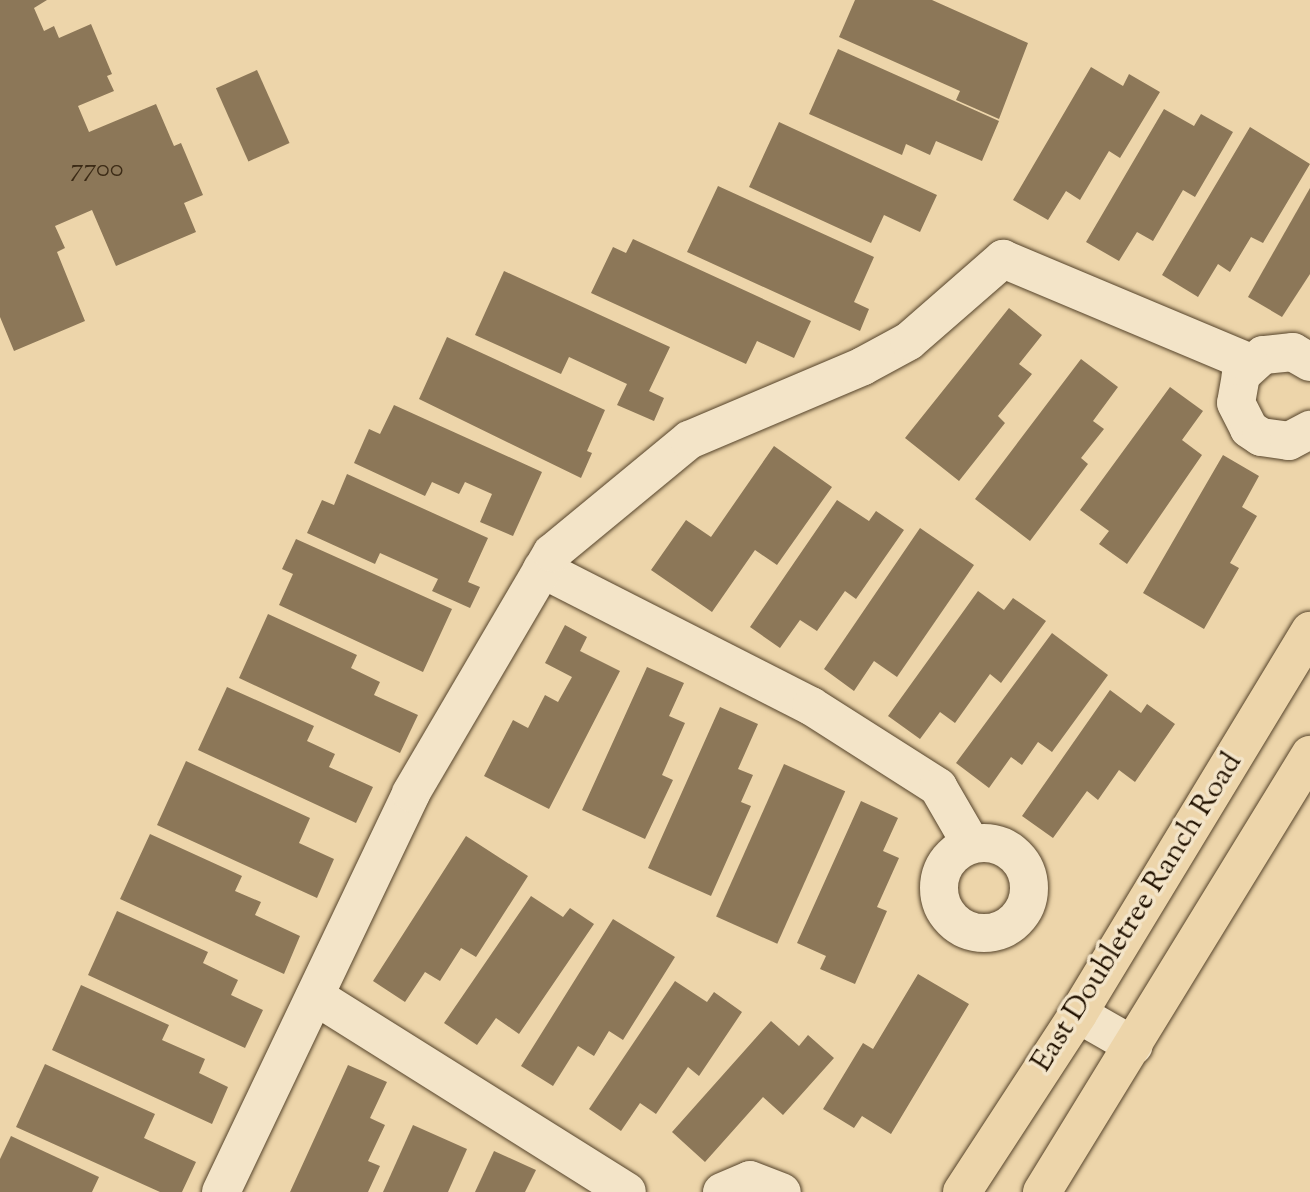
<!DOCTYPE html>
<html>
<head>
<meta charset="utf-8">
<style>
	body { margin:0 }
	#map { position:relative; width:1310px; height:1192px; overflow:hidden; background:#edd5aa; font-family:"Sorts Mill Goudy",serif }
	div>[style] { position:absolute }
	.building>* { inset:0; background:#8c7758; transform-origin:0 0 }
	.roads { filter:drop-shadow(0 0 2px #55432a) drop-shadow(0 0 2px #55432a) }
	.minor>* { height:38px; margin:-19px; padding:0 19px; transform-origin:19px; border-radius:19px; background:#f3e4c8 }
	.minor>.ring { margin:-19px; padding:0; box-sizing:content-box; background:none; border:38px solid #f3e4c8; border-radius:50% }
	.major>* { height:38px; margin:-19px; padding:0 19px; transform-origin:19px; border-radius:19px; background:#edd5aa }
	span { translate:-50% -50%; white-space:nowrap; text-align:center; line-height:1.15; -webkit-text-stroke:7px #f3e4c8; paint-order:stroke }
	.number-label { font-size:26px; color:#3c2b16 }
	.number-label span { -webkit-text-stroke-width:0 }
	.street-label { font-size:30px; color:#221200 }
</style>
</head>
<body>
<div id="map">
	<div class="building">
		<i style="clip-path:polygon(0 0,47px 0,34px 8px,44px 31px,54px 26px,59px 38px,91px 24px,112px 74px,107px 76px,114px 91px,78px 106px,89px 132px,156px 104px,174px 146px,181px 143px,203px 195px,184px 203px,196px 232px,116px 266px,92px 210px,55px 226px,65px 248px,57px 252px,85px 321px,14px 351px,0 317px)"></i>
		<i style="clip-path:polygon(855px 0,932px 0,1028px 43px,999px 119px,956px 100px,960px 91px,839px 37px)"></i>
		<i style="clip-path:polygon(838px 49px,999px 121px,982px 161px,936px 141px,930px 155px,906px 144px,902px 155px,809px 114px)"></i>
		<i style="clip-path:polygon(1091px 67px,1123px 86px,1129px 74px,1160px 92px,1120px 158px,1109px 151px,1080px 200px,1066px 191px,1048px 220px,1013px 200px)"></i>
		<i style="left:257px;top:70px;width:80px;height:45px;rotate:66deg"></i>
		<i style="clip-path:polygon(1164px 109px,1194px 126px,1201px 114px,1233px 132px,1195px 197px,1183px 190px,1153px 241px,1137px 232px,1119px 261px,1086px 242px)"></i>
		<i style="clip-path:polygon(779px 122px,937px 195px,920px 232px,884px 215px,871px 243px,749px 187px)"></i>
		<i style="clip-path:polygon(1250px 127px,1310px 164px,1263px 243px,1251px 237px,1230px 272px,1218px 264px,1198px 297px,1162px 275px)"></i>
		<i style="clip-path:polygon(718px 186px,874px 257px,854px 302px,869px 309px,860px 331px,687px 252px)"></i>
		<i style="clip-path:polygon(1310px 188px,1310px 274px,1282px 317px,1248px 297px)"></i>
		<i style="clip-path:polygon(633px 239px,811px 321px,794px 358px,757px 341px,746px 364px,591px 293px,613px 247px,626px 253px)"></i>
		<i style="clip-path:polygon(504px 271px,670px 347px,649px 391px,664px 398px,654px 421px,617px 405px,627px 384px,569px 357px,561px 374px,475px 335px)"></i>
		<i style="clip-path:polygon(1009px 308px,1042px 335px,1019px 364px,1032px 374px,998px 416px,1005px 423px,959px 481px,905px 438px)"></i>
		<i style="clip-path:polygon(447px 337px,605px 410px,587px 451px,592px 453px,581px 478px,419px 399px)"></i>
		<i style="clip-path:polygon(1081px 359px,1118px 387px,1093px 421px,1104px 429px,1081px 458px,1088px 464px,1030px 541px,975px 499px)"></i>
		<i style="clip-path:polygon(1170px 387px,1203px 411px,1182px 440px,1202px 455px,1127px 564px,1099px 544px,1109px 531px,1080px 510px)"></i>
		<i style="clip-path:polygon(394px 405px,542px 472px,513px 536px,480px 522px,492px 494px,465px 482px,459px 494px,432px 482px,425px 496px,354px 463px,369px 429px,380px 434px)"></i>
		<i style="clip-path:polygon(774px 446px,832px 487px,777px 565px,755px 550px,712px 612px,651px 570px,686px 520px,711px 537px)"></i>
		<i style="clip-path:polygon(1223px 455px,1259px 476px,1242px 507px,1257px 516px,1230px 563px,1239px 568px,1204px 629px,1143px 593px)"></i>
		<i style="clip-path:polygon(347px 474px,488px 538px,468px 582px,480px 587px,470px 608px,432px 591px,438px 579px,380px 553px,375px 564px,307px 533px,322px 500px,334px 505px)"></i>
		<i style="clip-path:polygon(837px 500px,869px 521px,876px 511px,904px 530px,856px 599px,845px 591px,817px 631px,800px 620px,780px 648px,750px 627px)"></i>
		<i style="clip-path:polygon(920px 528px,974px 565px,897px 677px,874px 661px,854px 691px,824px 669px)"></i>
		<i style="clip-path:polygon(296px 539px,452px 609px,423px 672px,279px 605px,293px 574px,282px 569px)"></i>
		<i style="clip-path:polygon(978px 591px,1004px 610px,1013px 598px,1046px 621px,1001px 683px,990px 674px,955px 723px,940px 712px,920px 739px,888px 716px)"></i>
		<i style="clip-path:polygon(268px 614px,357px 655px,351px 668px,380px 682px,374px 695px,418px 715px,400px 753px,239px 678px)"></i>
		<i style="clip-path:polygon(565px 625px,587px 637px,580px 651px,620px 671px,549px 809px,484px 776px,513px 720px,528px 728px,545px 695px,558px 702px,572px 677px,545px 663px)"></i>
		<i style="clip-path:polygon(1052px 633px,1108px 675px,1052px 752px,1038px 742px,1022px 765px,1011px 757px,989px 788px,956px 763px)"></i>
		<i style="clip-path:polygon(647px 667px,684px 683px,669px 716px,685px 723px,662px 775px,673px 780px,645px 839px,582px 810px)"></i>
		<i style="clip-path:polygon(227px 687px,314px 726px,307px 741px,335px 754px,329px 767px,373px 787px,356px 823px,198px 750px)"></i>
		<i style="clip-path:polygon(1110px 690px,1141px 713px,1147px 704px,1175px 724px,1135px 782px,1119px 770px,1098px 800px,1087px 791px,1053px 838px,1022px 816px)"></i>
		<i style="clip-path:polygon(720px 707px,758px 724px,738px 769px,753px 775px,741px 802px,751px 806px,711px 896px,648px 868px)"></i>
		<i style="clip-path:polygon(186px 761px,310px 818px,299px 843px,334px 859px,317px 898px,157px 825px)"></i>
		<i style="left:784px;top:764px;width:67px;height:167px;rotate:24deg"></i>
		<i style="clip-path:polygon(861px 801px,898px 818px,883px 851px,899px 858px,877px 907px,887px 911px,855px 984px,820px 969px,826px 956px,797px 943px)"></i>
		<i style="clip-path:polygon(150px 834px,242px 876px,235px 891px,261px 902px,255px 915px,300px 936px,284px 974px,120px 899px)"></i>
		<i style="clip-path:polygon(466px 836px,528px 876px,476px 957px,461px 948px,440px 981px,425px 972px,405px 1002px,373px 981px)"></i>
		<i style="clip-path:polygon(531px 896px,563px 917px,570px 908px,594px 924px,519px 1034px,496px 1018px,477px 1045px,444px 1023px)"></i>
		<i style="clip-path:polygon(117px 911px,208px 952px,203px 963px,238px 980px,231px 995px,263px 1010px,245px 1048px,88px 975px)"></i>
		<i style="clip-path:polygon(613px 919px,675px 957px,623px 1040px,609px 1031px,594px 1056px,578px 1046px,553px 1086px,521px 1066px)"></i>
		<i style="clip-path:polygon(918px 974px,969px 1004px,891px 1134px,862px 1116px,854px 1128px,823px 1109px,863px 1043px,873px 1049px)"></i>
		<i style="clip-path:polygon(675px 981px,707px 1002px,714px 992px,742px 1012px,699px 1076px,688px 1067px,656px 1114px,640px 1103px,621px 1131px,589px 1109px)"></i>
		<i style="clip-path:polygon(81px 985px,169px 1025px,162px 1040px,205px 1059px,199px 1073px,228px 1087px,212px 1124px,52px 1050px)"></i>
		<i style="clip-path:polygon(771px 1021px,799px 1046px,808px 1035px,834px 1058px,783px 1115px,763px 1097px,705px 1162px,672px 1132px)"></i>
		<i style="clip-path:polygon(45px 1064px,155px 1114px,144px 1138px,196px 1162px,182px 1192px,160px 1192px,16px 1127px)"></i>
		<i style="clip-path:polygon(348px 1065px,387px 1082px,370px 1118px,385px 1125px,368px 1161px,380px 1166px,368px 1192px,290px 1192px)"></i>
		<i style="clip-path:polygon(413px 1125px,467px 1149px,448px 1192px,383px 1192px)"></i>
		<i style="clip-path:polygon(11px 1136px,99px 1177px,92px 1192px,0 1192px,0 1159px)"></i>
		<i style="clip-path:polygon(494px 1151px,536px 1170px,525px 1192px,475px 1192px)"></i>
	</div>
	<div class="roads">
		<div class="minor">
			<i style="left:1310px;top:362px;width:20px;rotate:-150deg"></i>
			<i style="left:1293px;top:352px;width:30px;rotate:174deg"></i>
			<i style="left:1263px;top:355px;width:30px;rotate:138deg"></i>
			<i style="left:1241px;top:375px;width:28px;rotate:100deg"></i>
			<i style="left:1236px;top:403px;width:29px;rotate:63deg"></i>
			<i style="left:1249px;top:429px;width:14px;rotate:34deg"></i>
			<i style="left:1261px;top:437px;width:28px;rotate:8deg"></i>
			<i style="left:1289px;top:441px;width:24px;rotate:-28deg"></i>
			<i style="left:542px;top:569px;width:302px;rotate:27deg"></i>
			<i style="left:811px;top:706px;width:151px;rotate:32.5deg"></i>
			<i style="left:938px;top:787px;width:66px;rotate:59.9deg"></i>
			<i class="ring" style="left:939px;top:843px;width:52px;height:52px"></i>
			<i style="left:315px;top:996px;width:368px;rotate:32.1deg"></i>
			<i style="left:1078px;top:1014px;width:64px;rotate:29.7deg"></i>
			<i style="left:221px;top:1192px;width:442px;rotate:-64.5deg"></i>
			<i style="left:411px;top:793px;width:278px;rotate:-59.6deg"></i>
			<i style="left:552px;top:553px;width:178px;rotate:-39.5deg"></i>
			<i style="left:689px;top:440px;width:189px;rotate:-23deg"></i>
			<i style="left:863px;top:366px;width:52px;rotate:-28.5deg"></i>
			<i style="left:909px;top:341px;width:125px;rotate:-41.1deg"></i>
			<i style="left:1003px;top:259px;width:268px;rotate:22.8deg"></i>
			<i style="left:722px;top:1192px;width:30px;rotate:-23deg"></i>
			<i style="left:750px;top:1180px;width:34px;rotate:21deg"></i>
		</div>
		<div class="major">
			<i style="left:962px;top:1192px;width:212px;rotate:-56.9deg"></i>
			<i style="left:1078px;top:1014px;width:448px;rotate:-58.8deg"></i>
			<i style="left:1042px;top:1192px;width:513px;rotate:-58.48deg"></i>
		</div>
	</div>
	<div class="number-label">
		<span style="left:97px;top:170px">7700</span>
	</div>
	<div class="street-label">
		<span style="left:1138px;top:913px;rotate:-58deg">East Doubletree Ranch Road</span>
	</div>
</div>
</body>
</html>
